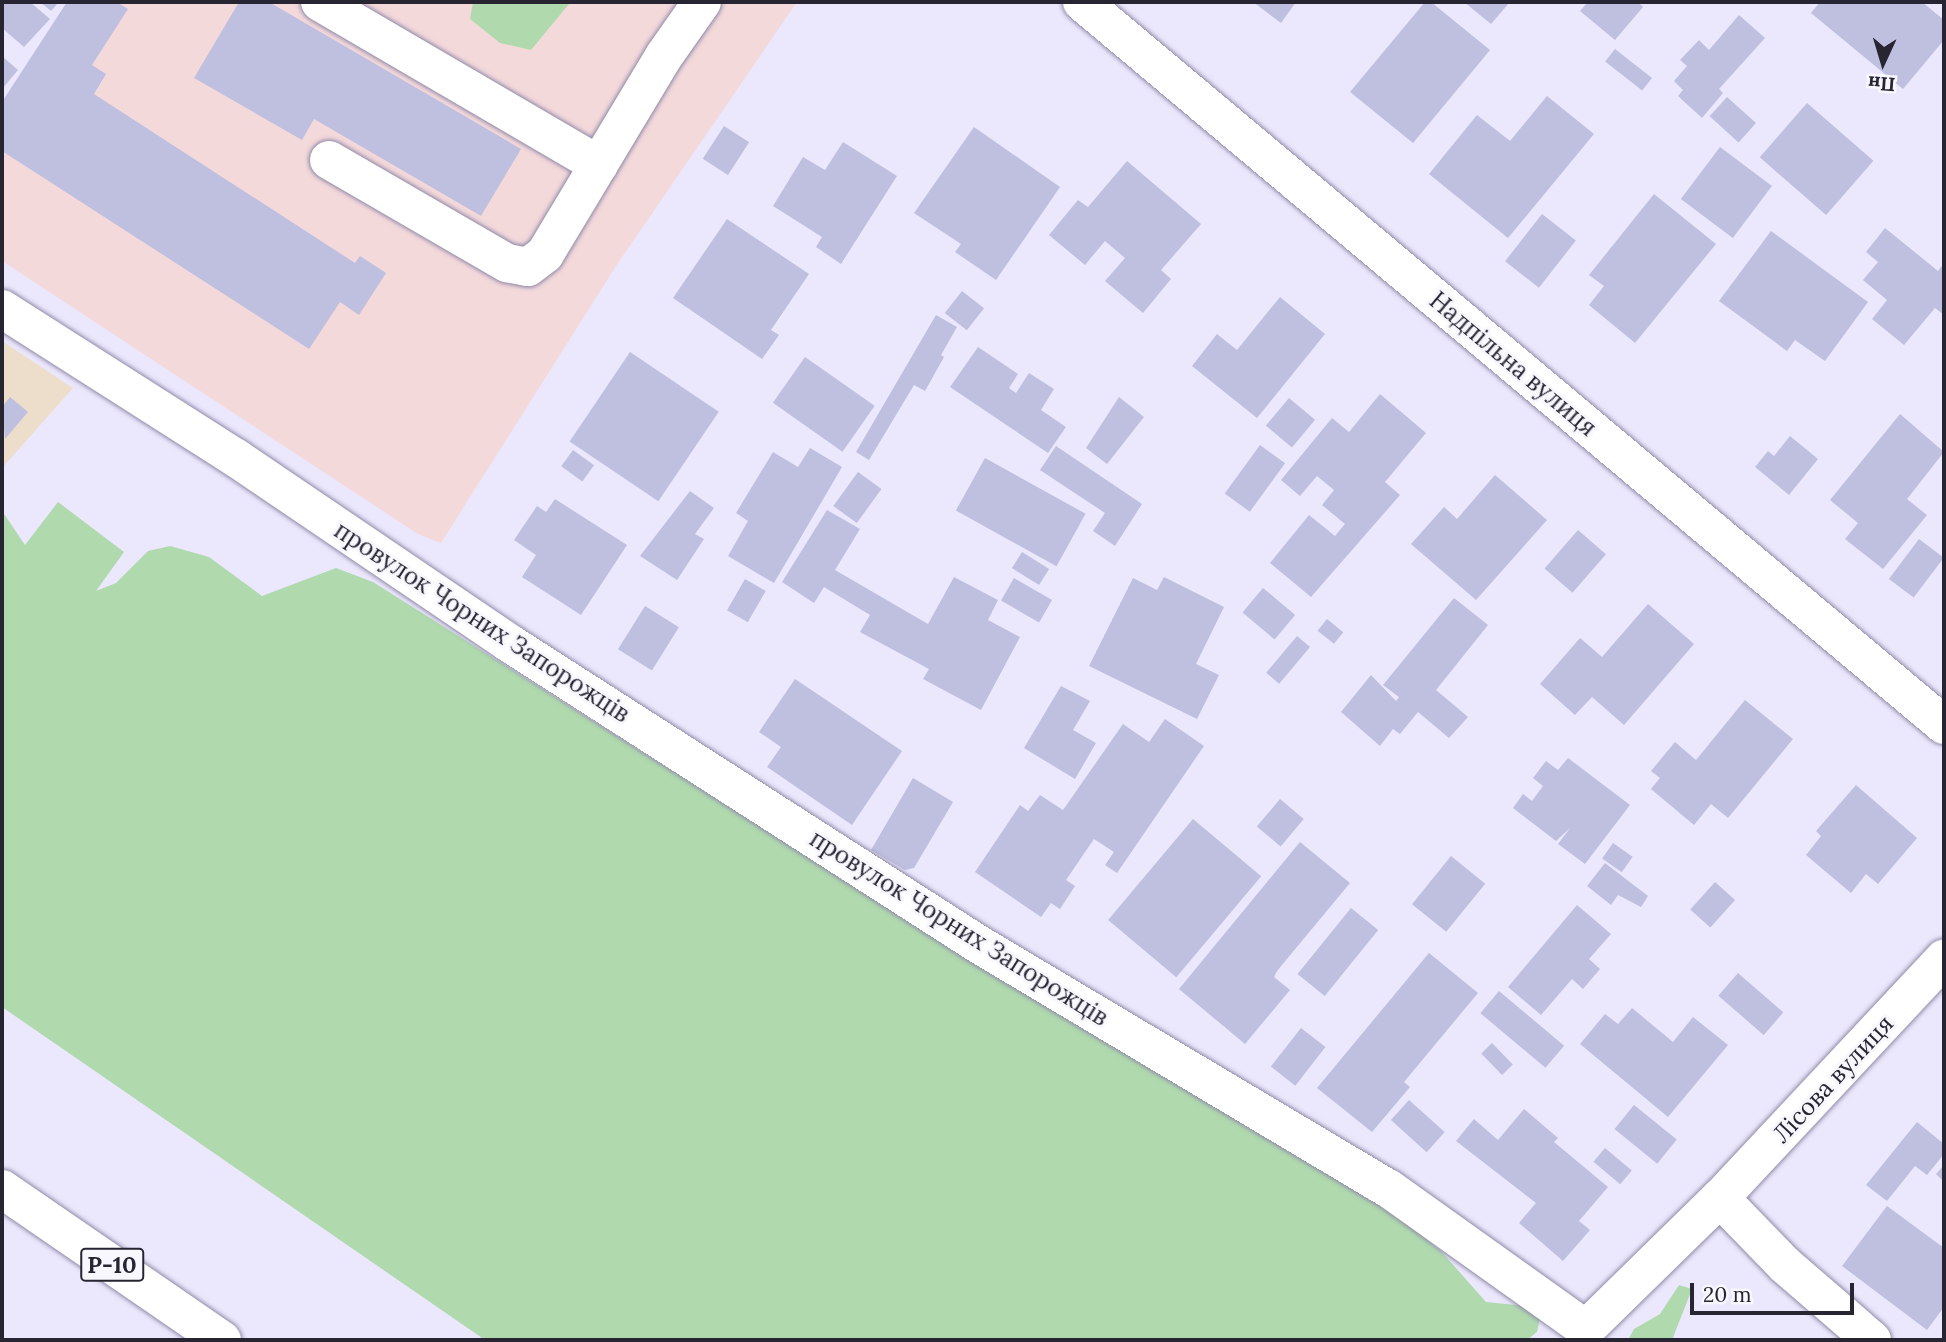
<!DOCTYPE html>
<html>
<head>
<meta charset="utf-8">
<style>
	body { margin:0 }
	#map { position:relative; width:1946px; height:1342px; overflow:hidden; background:#ebe7fc; font-family:Lora,serif }
	div>[style] { position:absolute }
	.commercial>* { inset:0; background:#f4d9db }
	.medical>* { inset:0; background:#ecdecb }
	.green>* { inset:0; background:#b0d9ae }
	.building>* { inset:0; background:#bfbfe0; transform-origin:0 0 }
	.roads { filter:drop-shadow(0 0 2px #908aa9) drop-shadow(0 0 2px #908aa9) }
	.minor>* { height:38px; margin:-19px; padding:0 19px; transform-origin:19px; border-radius:19px; background:#fff }
	.major>* { height:38px; margin:-19px; padding:0 19px; transform-origin:19px; border-radius:19px; background:#fff }
	span { translate:-50% -50%; white-space:nowrap; text-align:center; line-height:1.15; -webkit-text-stroke:6px #f8f7fe; paint-order:stroke }
	.shield-label span { padding:2px 5px; background:#f8f7fe; border:2px solid; border-radius:5px; -webkit-text-stroke-width:0 }
	.shield-label { font-size:23px; color:#272532; font-weight:700 }
	.street-label { font-size:24px; color:#272532 }
	.frame { position:absolute; inset:0; border:4px solid #272532; pointer-events:none }
	.north { position:absolute; left:1848px; top:28px; width:70px; height:70px; -webkit-text-stroke:5px #f8f7fe; paint-order:stroke; rotate:184deg; font-size:19px; font-weight:700; line-height:28px; text-align:center; color:#272532 }
	.north::after { content:''; display:block; margin:auto; width:24px; height:32px; background:#272532; clip-path:polygon(50% 0,100% 100%,50% 72%,0 100%) }
	.scale { position:absolute; left:1690px; top:1283px; width:164px; height:32px; box-sizing:border-box; border:4px solid #272532; border-top:0; padding-left:9px; font-size:21px; line-height:24px; white-space:nowrap; color:#272532; -webkit-text-stroke:5px #f8f7fe; paint-order:stroke }
</style>
</head>
<body>
<div id="map">
	<div class="commercial">
		<i style="clip-path:polygon(67px 2px,797px 2px,616px 266px,441px 543px,418px 534px,2px 261px,2px 102px)"></i>
	</div>
	<div class="medical">
		<i style="clip-path:polygon(2px 341px,73px 388px,2px 468px)"></i>
	</div>
	<div class="green">
		<i style="clip-path:polygon(473px 2px,568px 2px,569px 4px,531px 50px,500px 43px,470px 19px)"></i>
		<i style="clip-path:polygon(58px 502px,124px 552px,96px 591px,116px 583px,148px 551px,170px 546px,209px 557px,262px 596px,336px 568px,373px 582px,881px 903px,1385px 1208px,1440px 1250px,1486px 1302px,1527px 1306px,1540px 1318px,1537px 1332px,1527px 1340px,485px 1340px,2px 1007px,2px 511px,25px 545px)"></i>
		<i style="clip-path:polygon(1679px 1285px,1692px 1289px,1672px 1340px,1628px 1340px,1634px 1329px,1660px 1314px)"></i>
	</div>
	<div class="building">
		<i style="clip-path:polygon(2px 2px,30px 2px,50px 19px,24px 47px,2px 28px)"></i>
		<i style="clip-path:polygon(40px 2px,59px 2px,51px 11px)"></i>
		<i style="clip-path:polygon(67px 2px,117px 2px,128px 9px,92px 65px,106px 74px,94px 94px,355px 263px,360px 256px,386px 273px,359px 315px,340px 302px,309px 349px,2px 151px,2px 102px)"></i>
		<i style="clip-path:polygon(239px 2px,269px 2px,521px 149px,481px 216px,314px 119px,302px 140px,194px 78px)"></i>
		<i style="clip-path:polygon(1253px 2px,1296px 2px,1281px 23px)"></i>
		<i style="clip-path:polygon(1425px 2px,1431px 2px,1490px 50px,1413px 143px,1350px 92px)"></i>
		<i style="clip-path:polygon(1464px 2px,1510px 2px,1491px 24px)"></i>
		<i style="clip-path:polygon(1588px 2px,1638px 2px,1643px 7px,1615px 40px,1580px 11px)"></i>
		<i style="clip-path:polygon(1820px 2px,1922px 2px,1944px 20px,1944px 40px,1903px 89px,1811px 13px)"></i>
		<i style="clip-path:polygon(1739px 15px,1765px 38px,1719px 89px,1723px 93px,1702px 118px,1678px 96px,1683px 90px,1674px 81px,1687px 66px,1680px 60px,1699px 40px,1709px 50px)"></i>
		<i style="left:1615px;top:49px;width:47px;height:16px;rotate:38deg"></i>
		<i style="clip-path:polygon(2px 56px,18px 70px,2px 89px)"></i>
		<i style="clip-path:polygon(1547px 96px,1594px 134px,1508px 238px,1429px 174px,1477px 115px,1510px 141px)"></i>
		<i style="left:1727px;top:97px;width:39px;height:26px;rotate:42deg"></i>
		<i style="left:1807px;top:103px;width:88px;height:72px;rotate:41deg"></i>
		<i style="left:724px;top:126px;width:30px;height:39px;rotate:33deg"></i>
		<i style="clip-path:polygon(974px 127px,1060px 187px,996px 280px,955px 252px,961px 244px,914px 213px)"></i>
		<i style="clip-path:polygon(843px 142px,897px 176px,841px 264px,816px 247px,822px 237px,773px 206px,803px 157px,825px 170px)"></i>
		<i style="left:1720px;top:147px;width:65px;height:65px;rotate:37deg"></i>
		<i style="clip-path:polygon(1127px 161px,1201px 224px,1161px 270px,1171px 279px,1143px 313px,1105px 281px,1125px 258px,1105px 241px,1085px 265px,1049px 235px,1078px 200px,1088px 207px)"></i>
		<i style="clip-path:polygon(1654px 194px,1716px 244px,1635px 343px,1589px 305px,1604px 286px,1589px 275px)"></i>
		<i style="left:1542px;top:214px;width:43px;height:60px;rotate:38deg"></i>
		<i style="clip-path:polygon(727px 219px,809px 274px,771px 330px,779px 335px,762px 359px,673px 298px)"></i>
		<i style="clip-path:polygon(1885px 228px,1938px 271px,1944px 263px,1944px 315px,1935px 308px,1904px 345px,1872px 319px,1887px 300px,1863px 280px,1878px 262px,1866px 252px)"></i>
		<i style="clip-path:polygon(1771px 231px,1868px 302px,1825px 361px,1795px 340px,1787px 351px,1719px 301px)"></i>
		<i style="left:962px;top:291px;width:28px;height:28px;rotate:38deg"></i>
		<i style="clip-path:polygon(1280px 297px,1325px 334px,1257px 418px,1192px 366px,1217px 334px,1237px 350px)"></i>
		<i style="clip-path:polygon(936px 315px,957px 327px,941px 355px,944px 357px,925px 391px,914px 385px,869px 460px,856px 452px)"></i>
		<i style="clip-path:polygon(978px 347px,1018px 374px,1009px 388px,1016px 393px,1029px 373px,1054px 389px,1041px 410px,1066px 427px,1048px 453px,950px 387px)"></i>
		<i style="left:630px;top:352px;width:107px;height:108px;rotate:34deg"></i>
		<i style="left:805px;top:357px;width:85px;height:56px;rotate:35deg"></i>
		<i style="clip-path:polygon(1380px 394px,1426px 433px,1385px 482px,1400px 495px,1311px 597px,1270px 563px,1309px 515px,1335px 536px,1345px 524px,1322px 505px,1334px 490px,1317px 476px,1300px 496px,1281px 480px,1332px 418px,1349px 432px)"></i>
		<i style="clip-path:polygon(10px 397px,28px 412px,5px 439px,2px 407px)"></i>
		<i style="clip-path:polygon(1119px 397px,1144px 417px,1107px 464px,1086px 448px)"></i>
		<i style="left:1289px;top:398px;width:34px;height:36px;rotate:40deg"></i>
		<i style="clip-path:polygon(1900px 414px,1944px 452px,1907px 499px,1927px 515px,1883px 569px,1845px 539px,1858px 523px,1830px 500px)"></i>
		<i style="clip-path:polygon(1790px 436px,1818px 459px,1789px 495px,1755px 467px,1768px 451px,1774px 456px)"></i>
		<i style="left:1260px;top:445px;width:31px;height:60px;rotate:36deg"></i>
		<i style="clip-path:polygon(1056px 446px,1142px 504px,1115px 546px,1093px 531px,1105px 513px,1040px 470px)"></i>
		<i style="clip-path:polygon(810px 448px,842px 467px,774px 583px,728px 556px,748px 521px,736px 513px,773px 452px,798px 467px)"></i>
		<i style="left:573px;top:450px;width:26px;height:20px;rotate:36deg"></i>
		<i style="left:985px;top:458px;width:115px;height:60px;rotate:29deg"></i>
		<i style="left:858px;top:472px;width:29px;height:42px;rotate:36deg"></i>
		<i style="clip-path:polygon(1495px 475px,1547px 520px,1476px 600px,1411px 544px,1444px 507px,1457px 519px)"></i>
		<i style="clip-path:polygon(690px 491px,714px 508px,695px 534px,704px 539px,677px 580px,640px 556px)"></i>
		<i style="clip-path:polygon(555px 499px,627px 545px,581px 615px,522px 577px,536px 555px,514px 540px,537px 506px,546px 512px)"></i>
		<i style="clip-path:polygon(827px 510px,860px 529px,835px 570px,928px 624px,954px 577px,998px 600px,988px 620px,1020px 637px,981px 710px,923px 679px,929px 669px,860px 632px,870px 615px,824px 587px,814px 603px,782px 582px)"></i>
		<i style="left:1578px;top:530px;width:37px;height:51px;rotate:41deg"></i>
		<i style="left:1919px;top:539px;width:31px;height:50px;rotate:37deg"></i>
		<i style="left:1022px;top:552px;width:32px;height:19px;rotate:32deg"></i>
		<i style="clip-path:polygon(1164px 577px,1224px 607px,1196px 664px,1219px 675px,1197px 719px,1089px 666px,1133px 578px,1157px 590px)"></i>
		<i style="left:1014px;top:578px;width:44px;height:26px;rotate:30deg"></i>
		<i style="left:745px;top:579px;width:24px;height:36px;rotate:30deg"></i>
		<i style="left:1263px;top:588px;width:42px;height:32px;rotate:40deg"></i>
		<i style="clip-path:polygon(1454px 598px,1488px 625px,1436px 690px,1468px 717px,1449px 738px,1418px 712px,1400px 734px,1393px 729px,1380px 746px,1341px 712px,1371px 675px,1396px 701px,1399px 697px,1383px 685px)"></i>
		<i style="clip-path:polygon(1648px 604px,1694px 644px,1624px 725px,1592px 697px,1575px 715px,1540px 684px,1580px 638px,1602px 657px)"></i>
		<i style="left:645px;top:606px;width:40px;height:51px;rotate:32deg"></i>
		<i style="left:1327px;top:619px;width:21px;height:15px;rotate:39deg"></i>
		<i style="left:1297px;top:636px;width:17px;height:48px;rotate:40deg"></i>
		<i style="clip-path:polygon(795px 679px,902px 751px,852px 825px,767px 767px,781px 747px,759px 732px)"></i>
		<i style="clip-path:polygon(1061px 686px,1090px 701px,1073px 730px,1096px 743px,1075px 779px,1024px 748px)"></i>
		<i style="clip-path:polygon(1745px 700px,1793px 739px,1728px 818px,1711px 804px,1694px 825px,1651px 789px,1660px 778px,1651px 771px,1675px 742px,1696px 760px)"></i>
		<i style="clip-path:polygon(1165px 719px,1204px 746px,1117px 873px,1105px 865px,1114px 852px,1094px 839px,1066px 880px,1075px 886px,1060px 909px,1051px 903px,1041px 917px,975px 872px,1020px 805px,1028px 811px,1040px 795px,1063px 810px,1123px 724px,1149px 742px)"></i>
		<i style="clip-path:polygon(1568px 758px,1630px 805px,1585px 864px,1558px 844px,1570px 828px,1556px 841px,1513px 808px,1523px 794px,1532px 801px,1543px 786px,1533px 778px,1546px 761px,1558px 770px)"></i>
		<i style="clip-path:polygon(913px 778px,953px 802px,914px 868px,905px 870px,871px 850px)"></i>
		<i style="clip-path:polygon(1856px 785px,1917px 838px,1878px 884px,1866px 874px,1851px 893px,1806px 855px,1821px 836px,1816px 831px)"></i>
		<i style="left:1280px;top:799px;width:31px;height:36px;rotate:40deg"></i>
		<i style="left:1193px;top:819px;width:89px;height:132px;rotate:40deg"></i>
		<i style="clip-path:polygon(1300px 842px,1350px 883px,1277px 971px,1274px 977px,1290px 990px,1245px 1044px,1179px 989px)"></i>
		<i style="left:1613px;top:843px;width:24px;height:19px;rotate:35deg"></i>
		<i style="left:1451px;top:856px;width:44px;height:62px;rotate:39deg"></i>
		<i style="clip-path:polygon(1605px 863px,1648px 896px,1641px 907px,1618px 895px,1611px 905px,1587px 886px)"></i>
		<i style="left:1715px;top:882px;width:27px;height:37px;rotate:42deg"></i>
		<i style="clip-path:polygon(1577px 905px,1611px 934px,1589px 959px,1600px 969px,1583px 989px,1572px 979px,1541px 1015px,1508px 987px)"></i>
		<i style="left:1351px;top:908px;width:35px;height:85px;rotate:39deg"></i>
		<i style="clip-path:polygon(1429px 953px,1478px 993px,1404px 1082px,1410px 1087px,1372px 1132px,1317px 1088px)"></i>
		<i style="left:1738px;top:973px;width:60px;height:30px;rotate:41deg"></i>
		<i style="left:1499px;top:991px;width:85px;height:29px;rotate:40deg"></i>
		<i style="clip-path:polygon(1632px 1008px,1673px 1042px,1693px 1017px,1728px 1045px,1668px 1117px,1580px 1044px,1605px 1014px,1618px 1024px)"></i>
		<i style="left:1301px;top:1028px;width:31px;height:49px;rotate:38deg"></i>
		<i style="left:1492px;top:1043px;width:30px;height:15px;rotate:46deg"></i>
		<i style="left:1409px;top:1100px;width:48px;height:27px;rotate:42deg"></i>
		<i style="left:1634px;top:1105px;width:55px;height:31px;rotate:39deg"></i>
		<i style="clip-path:polygon(1524px 1109px,1558px 1138px,1554px 1142px,1608px 1187px,1579px 1221px,1590px 1230px,1563px 1261px,1519px 1223px,1536px 1203px,1456px 1141px,1474px 1119px,1498px 1140px)"></i>
		<i style="clip-path:polygon(1917px 1122px,1944px 1144px,1944px 1154px,1927px 1175px,1915px 1166px,1887px 1201px,1866px 1185px)"></i>
		<i style="left:1605px;top:1148px;width:35px;height:18px;rotate:40deg"></i>
		<i style="clip-path:polygon(1944px 1165px,1944px 1182px,1936px 1174px)"></i>
		<i style="clip-path:polygon(1887px 1206px,1944px 1248px,1944px 1307px,1927px 1330px,1842px 1266px)"></i>
	</div>
	<div class="roads">
		<div class="minor">
			<i style="left:320px;top:2px;width:323px;rotate:30.3deg"></i>
			<i style="left:1082px;top:2px;width:1125px;rotate:39.99deg"></i>
			<i style="left:329px;top:160px;width:206px;rotate:30.1deg"></i>
			<i style="left:507px;top:263px;width:21px;rotate:11deg"></i>
			<i style="left:528px;top:267px;width:21px;rotate:-37deg"></i>
			<i style="left:545px;top:254px;width:231px;rotate:-59deg"></i>
			<i style="left:664px;top:56px;width:66px;rotate:-54.9deg"></i>
			<i style="left:2px;top:309px;width:277px;rotate:32.5deg"></i>
			<i style="left:236px;top:458px;width:330px;rotate:34.1deg"></i>
			<i style="left:509px;top:643px;width:557px;rotate:32.69deg"></i>
			<i style="left:978px;top:944px;width:477px;rotate:30.8deg"></i>
			<i style="left:1388px;top:1188px;width:243px;rotate:35.5deg"></i>
			<i style="left:1586px;top:1329px;width:187px;rotate:-44.4deg"></i>
			<i style="left:1720px;top:1198px;width:93px;rotate:45.9deg"></i>
			<i style="left:1785px;top:1265px;width:115px;rotate:40.8deg"></i>
			<i style="left:1720px;top:1198px;width:328px;rotate:-46.9deg"></i>
		</div>
		<div class="major">
			<i style="left:2px;top:1189px;width:267px;rotate:34.5deg"></i>
		</div>
	</div>
	<div class="shield-label">
		<span style="left:112px;top:1265px">Р-10</span>
	</div>
	<div class="street-label">
		<span style="left:1513px;top:364px;rotate:40deg">Надпільна вулиця</span>
		<span style="left:482px;top:622px;rotate:33deg">провулок Чорних Запорожців</span>
		<span style="left:959px;top:928px;rotate:32deg">провулок Чорних Запорожців</span>
		<span style="left:1833px;top:1079px;rotate:-47deg">Лісова вулиця</span>
	</div>
	<div class="frame"></div>
	<div class="north">Пн</div>
	<div class="scale">20 m</div>
</div>
</body>
</html>
